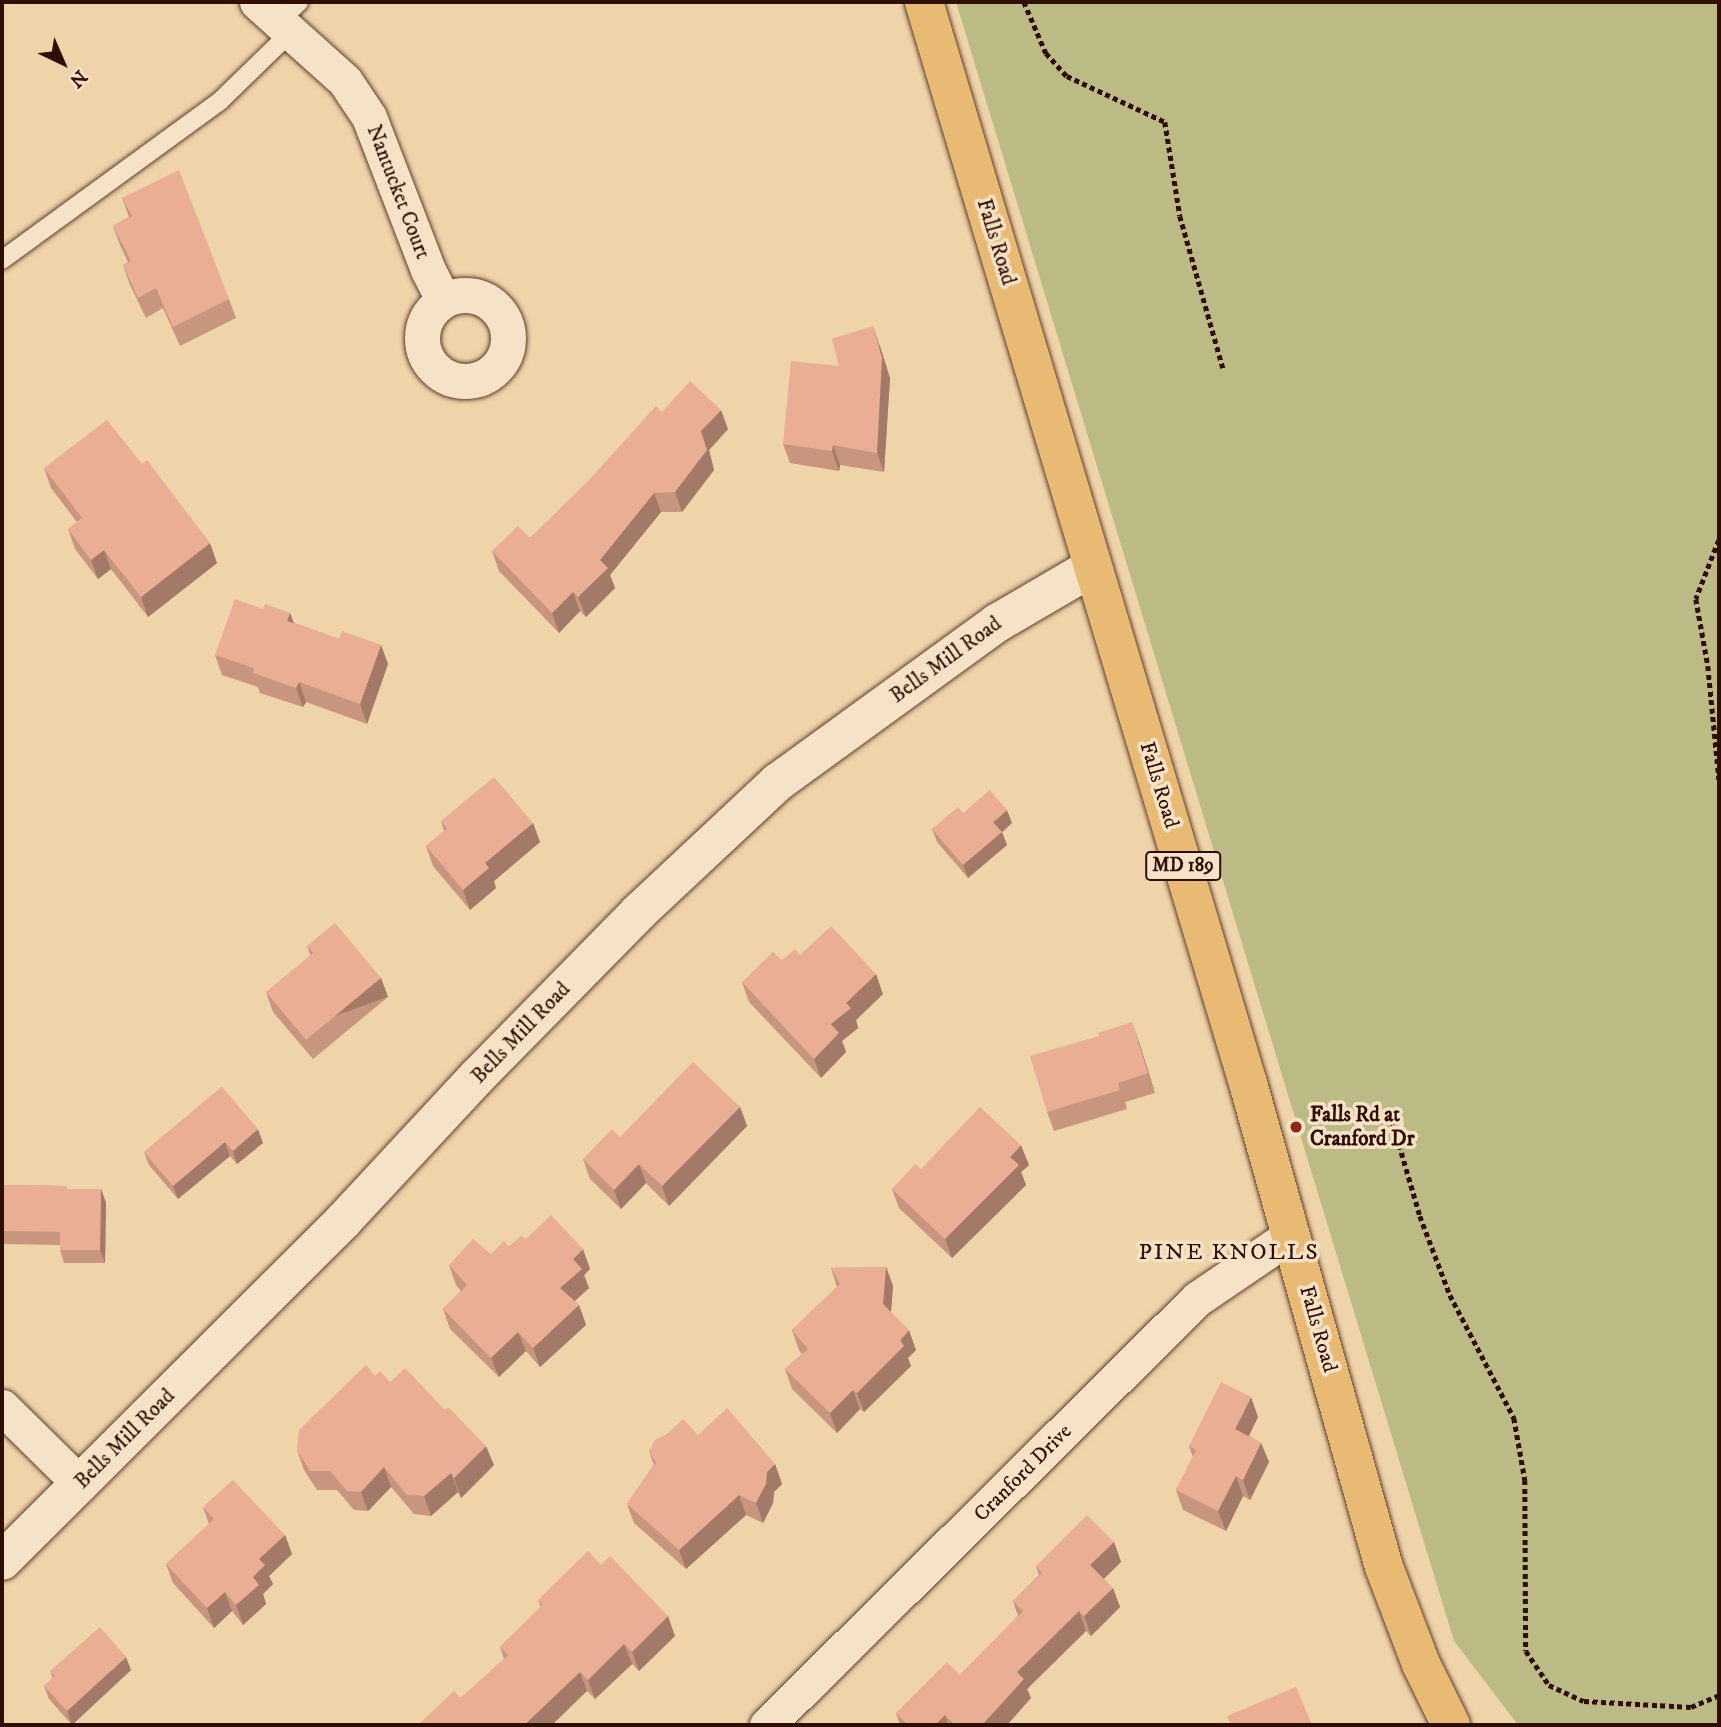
<!DOCTYPE html>
<html>
<head>
<meta charset="utf-8">
<style>
	body { margin:0 }
	#map { position:relative; width:1721px; height:1727px; overflow:hidden; background:#efd3a9; font-family:"IM FELL DW Pica",serif }
	div>[style] { position:absolute }
	.green>* { inset:0; background:#bdbb85 }
	.path>* { height:4.5px; margin-top:-2.25px; transform-origin:0; background:repeating-linear-gradient(90deg,#2f0e03 0 5px,transparent 0 8.5px) }
	.roads { filter:drop-shadow(0 0 2px #5f3f2c) drop-shadow(0 0 2px #5f3f2c) }
	.lane>* { height:18px; margin:-9px; padding:0 9px; transform-origin:9px; border-radius:9px; background:#f5e2c7 }
	.street>* { height:35px; margin:-17.5px; padding:0 17.5px; transform-origin:17.5px; border-radius:17.5px; background:#f5e2c7 }
	.street>.ring { margin:-17.5px; padding:0; box-sizing:content-box; background:none; border:35px solid #f5e2c7; border-radius:50% }
	.secondary>* { height:38px; margin:-19px; padding:0 19px; transform-origin:19px; border-radius:19px; background:#f5e2c7 }
	.primary>* { height:38px; margin:-19px; padding:0 19px; transform-origin:19px; border-radius:19px; background:#e8ba74 }
	.wall>* { inset:0; background:#c8967e }
	.shaded-wall>* { inset:0; background:#a37a67; transform-origin:0 0 }
	.building>* { inset:0; background:#e9ae93 }
	.dots>* { width:19px; height:19px; translate:-50% -50%; box-sizing:border-box; border:4px solid #f5e2c7; border-radius:50% }
	span { translate:-50% -50%; white-space:nowrap; text-align:center; line-height:1.15; -webkit-text-stroke:7px #f5e2c7; paint-order:stroke }
	.shield-label span { padding:2px 5px; background:#f5e2c7; border:2px solid; border-radius:5px; -webkit-text-stroke-width:0 }
	.shield-label { font-size:19px; color:#2f0e03; font-weight:700 }
	.street-label { font-size:21px; color:#2f0e03 }
	.poi-label { font-size:21px; color:#2f0e03; font-weight:700 }
	.left { translate:0 -50%; text-align:left }
	.neighbourhood-label { font-size:23px; color:#2f0e03; letter-spacing:2px }
	.frame { position:absolute; inset:0; border:4px solid #2f0e03; pointer-events:none }
	.north { position:absolute; left:28px; top:28px; width:70px; height:70px; -webkit-text-stroke:5px #f5e2c7; paint-order:stroke; rotate:136deg; font-size:19px; font-weight:700; line-height:28px; text-align:center; color:#2f0e03 }
	.north::after { content:''; display:block; margin:auto; width:24px; height:32px; background:#2f0e03; clip-path:polygon(50% 0,100% 100%,50% 72%,0 100%) }
</style>
</head>
<body>
<div id="map">
	<div class="green">
		<i style="clip-path:polygon(956px 2px,1719px 2px,1719px 1725px,1518px 1725px,1454px 1641px)"></i>
	</div>
	<div class="path">
		<i style="left:1024px;top:2px;width:56px;rotate:66.7deg"></i>
		<i style="left:1046px;top:53px;width:31px;rotate:48deg"></i>
		<i style="left:1067px;top:76px;width:108px;rotate:25.1deg"></i>
		<i style="left:1165px;top:122px;width:95px;rotate:80.9deg"></i>
		<i style="left:1180px;top:216px;width:158px;rotate:74.2deg"></i>
		<i style="left:1719px;top:540px;width:63px;rotate:111.3deg"></i>
		<i style="left:1696px;top:599px;width:68px;rotate:79.8deg"></i>
		<i style="left:1708px;top:666px;width:114px;rotate:84.4deg"></i>
		<i style="left:1392px;top:1120px;width:100px;rotate:73.7deg"></i>
		<i style="left:1420px;top:1216px;width:85px;rotate:69.2deg"></i>
		<i style="left:1450px;top:1295px;width:139px;rotate:62.5deg"></i>
		<i style="left:1514px;top:1418px;width:63px;rotate:79.9deg"></i>
		<i style="left:1525px;top:1480px;width:171px;rotate:89.7deg"></i>
		<i style="left:1526px;top:1651px;width:41px;rotate:55.9deg"></i>
		<i style="left:1549px;top:1685px;width:38px;rotate:25deg"></i>
		<i style="left:1584px;top:1701px;width:107px;rotate:3.2deg"></i>
		<i style="left:1691px;top:1707px;width:30px;rotate:-23deg"></i>
	</div>
	<div class="roads">
		<div class="lane">
			<i style="left:280px;top:20px;width:26px;rotate:-43deg"></i>
			<i style="left:2px;top:260px;width:270px;rotate:-36.1deg"></i>
			<i style="left:220px;top:101px;width:100px;rotate:-44.2deg"></i>
		</div>
		<div class="street">
			<i style="left:257px;top:2px;width:118px;rotate:41.9deg"></i>
			<i style="left:345px;top:81px;width:43px;rotate:56.3deg"></i>
			<i style="left:369px;top:117px;width:164px;rotate:68.9deg"></i>
			<i style="left:428px;top:270px;width:33px;rotate:63deg"></i>
			<i class="ring" style="left:422px;top:295px;width:51px;height:51px"></i>
			<i style="left:2px;top:1407px;width:110px;rotate:44.6deg"></i>
			<i style="left:767px;top:1725px;width:605px;rotate:-44.73deg"></i>
			<i style="left:1197px;top:1299px;width:114px;rotate:-34.2deg"></i>
		</div>
		<div class="secondary">
			<i style="left:2px;top:1561px;width:483px;rotate:-44.9deg"></i>
			<i style="left:344px;top:1220px;width:195px;rotate:-47.1deg"></i>
			<i style="left:477px;top:1077px;width:231px;rotate:-45.5deg"></i>
			<i style="left:639px;top:912px;width:190px;rotate:-43.1deg"></i>
			<i style="left:778px;top:782px;width:271px;rotate:-36deg"></i>
			<i style="left:997px;top:623px;width:111px;rotate:-30.3deg"></i>
		</div>
		<div class="primary">
			<i style="left:924px;top:2px;width:1129px;rotate:73.32deg"></i>
			<i style="left:1248px;top:1083px;width:503px;rotate:74.31deg"></i>
			<i style="left:1384px;top:1567px;width:104px;rotate:69.1deg"></i>
			<i style="left:1421px;top:1664px;width:68px;rotate:63.8deg"></i>
		</div>
	</div>
	<div class="wall">
		<i style="clip-path:polygon(122px 198px,229px 299px,236px 318px,180px 346px,163px 308px,146px 318px,130px 285px,123px 265px,128px 262px,120px 245px,113px 226px,129px 217px)"></i>
		<i style="clip-path:polygon(880px 345px,890px 378px,884px 472px,840px 465px,839px 471px,790px 463px,783px 444px,839px 366px)"></i>
		<i style="clip-path:polygon(662px 412px,728px 429px,709px 450px,714px 470px,682px 512px,661px 512px,610px 575px,615px 588px,586px 617px,580px 611px,559px 633px,499px 571px,492px 551px,530px 538px)"></i>
		<i style="clip-path:polygon(44px 468px,217px 563px,148px 617px,111px 569px,98px 579px,75px 549px,68px 529px,77px 522px,51px 488px)"></i>
		<i style="clip-path:polygon(263px 609px,290px 613px,294px 623px,339px 639px,381px 645px,388px 664px,367px 724px,306px 702px,303px 707px,260px 693px,258px 687px,222px 675px,215px 655px)"></i>
		<i style="clip-path:polygon(963px 813px,1012px 823px,1002px 832px,1007px 845px,968px 878px,937px 842px,932px 829px)"></i>
		<i style="clip-path:polygon(441px 821px,533px 823px,540px 842px,494px 881px,496px 888px,470px 910px,433px 866px,426px 846px,444px 831px)"></i>
		<i style="clip-path:polygon(307px 946px,381px 978px,388px 997px,313px 1059px,273px 1012px,266px 992px,311px 956px)"></i>
		<i style="clip-path:polygon(800px 955px,883px 994px,856px 1020px,858px 1028px,842px 1041px,846px 1052px,821px 1078px,749px 1002px,742px 982px,782px 960px)"></i>
		<i style="clip-path:polygon(1139px 1042px,1155px 1093px,1125px 1102px,1127px 1109px,1054px 1131px,1047px 1112px)"></i>
		<i style="clip-path:polygon(222px 1087px,263px 1143px,237px 1164px,230px 1156px,178px 1199px,149px 1165px,144px 1152px)"></i>
		<i style="clip-path:polygon(740px 1107px,747px 1126px,669px 1206px,646px 1183px,621px 1209px,590px 1179px,583px 1159px,620px 1137px)"></i>
		<i style="clip-path:polygon(1029px 1165px,1021px 1172px,1026px 1185px,952px 1258px,899px 1208px,892px 1189px,921px 1169px)"></i>
		<i style="clip-path:polygon(2px 1185px,66px 1186px,67px 1189px,101px 1189px,106px 1203px,105px 1263px,64px 1263px,60px 1250px,60px 1245px,2px 1244px)"></i>
		<i style="clip-path:polygon(526px 1239px,590px 1269px,584px 1275px,589px 1288px,575px 1301px,579px 1305px,586px 1325px,540px 1367px,526px 1351px,499px 1377px,450px 1329px,443px 1309px,461px 1291px,456px 1285px,449px 1265px,491px 1254px)"></i>
		<i style="clip-path:polygon(886px 1267px,893px 1286px,891px 1312px,916px 1350px,908px 1358px,911px 1366px,864px 1412px,860px 1409px,837px 1433px,792px 1389px,785px 1369px,802px 1354px,799px 1350px,792px 1330px,837px 1287px,831px 1268px)"></i>
		<i style="clip-path:polygon(390px 1382px,494px 1465px,461px 1498px,458px 1492px,431px 1516px,414px 1514px,391px 1487px,368px 1511px,354px 1510px,337px 1490px,317px 1490px,304px 1470px,297px 1450px)"></i>
		<i style="clip-path:polygon(1258px 1417px,1249px 1436px,1261px 1443px,1269px 1462px,1250px 1500px,1243px 1496px,1226px 1531px,1183px 1510px,1176px 1490px,1193px 1457px,1189px 1446px)"></i>
		<i style="clip-path:polygon(698px 1435px,775px 1464px,782px 1484px,774px 1492px,773px 1503px,763px 1523px,746px 1515px,686px 1569px,634px 1523px,627px 1504px,654px 1465px,649px 1451px)"></i>
		<i style="clip-path:polygon(203px 1507px,285px 1535px,292px 1554px,269px 1576px,273px 1584px,263px 1594px,266px 1604px,243px 1625px,232px 1611px,214px 1628px,173px 1583px,166px 1564px,209px 1524px)"></i>
		<i style="clip-path:polygon(1114px 1542px,1121px 1562px,1104px 1579px,1120px 1607px,1091px 1636px,1086px 1631px,1027px 1689px,1031px 1698px,1007px 1725px,900px 1725px,896px 1713px,960px 1675px,1018px 1616px,1013px 1601px,1039px 1575px,1036px 1566px)"></i>
		<i style="clip-path:polygon(601px 1565px,675px 1636px,639px 1671px,632px 1664px,595px 1699px,587px 1691px,461px 1698px,504px 1659px,500px 1647px,541px 1607px,538px 1600px)"></i>
		<i style="clip-path:polygon(131px 1670px,72px 1725px,49px 1699px,44px 1686px,53px 1678px,50px 1671px)"></i>
	</div>
	<div class="shaded-wall">
		<i style="clip-path:polygon(873px 326px,890px 378px,884px 472px,877px 453px)"></i>
		<i style="clip-path:polygon(721px 410px,728px 429px,709px 450px,714px 470px,682px 512px,675px 492px,701px 431px)"></i>
		<i style="clip-path:polygon(833px 445px,840px 465px,839px 471px,832px 451px)"></i>
		<i style="clip-path:polygon(654px 493px,661px 512px,610px 575px,615px 588px,586px 617px,578px 597px,600px 560px)"></i>
		<i style="clip-path:polygon(210px 543px,217px 563px,148px 617px,141px 597px)"></i>
		<i style="clip-path:polygon(104px 550px,111px 569px,98px 579px,91px 560px)"></i>
		<i style="clip-path:polygon(573px 592px,580px 611px,559px 633px,552px 613px)"></i>
		<i style="clip-path:polygon(290px 613px,297px 633px,287px 621px)"></i>
		<i style="clip-path:polygon(381px 645px,388px 664px,367px 724px,360px 704px)"></i>
		<i style="clip-path:polygon(299px 682px,306px 702px,303px 707px,296px 688px)"></i>
		<i style="clip-path:polygon(1007px 810px,1012px 823px,1002px 832px,1007px 845px,968px 878px,963px 865px,993px 822px)"></i>
		<i style="clip-path:polygon(533px 823px,540px 842px,494px 881px,496px 888px,470px 910px,463px 890px,485px 863px)"></i>
		<i style="clip-path:polygon(876px 974px,883px 994px,856px 1020px,858px 1028px,842px 1041px,846px 1052px,821px 1078px,814px 1059px,831px 1024px,846px 1003px)"></i>
		<i style="left:381px;top:978px;width:20px;height:97px;rotate:70deg"></i>
		<i style="clip-path:polygon(1132px 1022px,1139px 1042px,1155px 1093px,1148px 1073px)"></i>
		<i style="clip-path:polygon(740px 1107px,747px 1126px,669px 1206px,662px 1186px)"></i>
		<i style="clip-path:polygon(258px 1129px,263px 1143px,237px 1164px,233px 1151px)"></i>
		<i style="clip-path:polygon(225px 1142px,230px 1156px,178px 1199px,173px 1186px)"></i>
		<i style="clip-path:polygon(1021px 1145px,1029px 1165px,1021px 1172px,1026px 1185px,952px 1258px,945px 1239px,1010px 1157px)"></i>
		<i style="clip-path:polygon(639px 1164px,646px 1183px,621px 1209px,614px 1190px)"></i>
		<i style="clip-path:polygon(101px 1189px,106px 1203px,105px 1263px,100px 1250px)"></i>
		<i style="clip-path:polygon(583px 1249px,590px 1269px,584px 1275px,589px 1288px,567px 1308px,560px 1288px,573px 1259px)"></i>
		<i style="clip-path:polygon(886px 1267px,893px 1286px,890px 1324px,883px 1304px)"></i>
		<i style="clip-path:polygon(579px 1305px,586px 1325px,540px 1367px,533px 1348px)"></i>
		<i style="clip-path:polygon(909px 1330px,916px 1350px,908px 1358px,911px 1366px,864px 1412px,857px 1393px)"></i>
		<i style="clip-path:polygon(518px 1332px,526px 1351px,499px 1377px,491px 1358px)"></i>
		<i style="clip-path:polygon(853px 1390px,860px 1409px,837px 1433px,830px 1413px)"></i>
		<i style="clip-path:polygon(1251px 1397px,1258px 1417px,1242px 1449px,1235px 1429px)"></i>
		<i style="clip-path:polygon(1261px 1443px,1269px 1462px,1250px 1500px,1243px 1480px)"></i>
		<i style="clip-path:polygon(486px 1446px,494px 1465px,461px 1498px,454px 1478px)"></i>
		<i style="clip-path:polygon(775px 1464px,782px 1484px,774px 1492px,773px 1503px,763px 1523px,756px 1503px,767px 1472px)"></i>
		<i style="clip-path:polygon(384px 1467px,391px 1487px,368px 1511px,361px 1492px)"></i>
		<i style="clip-path:polygon(451px 1473px,458px 1492px,431px 1516px,424px 1496px)"></i>
		<i style="clip-path:polygon(1236px 1476px,1243px 1496px,1226px 1531px,1218px 1511px)"></i>
		<i style="clip-path:polygon(739px 1495px,746px 1515px,686px 1569px,679px 1550px)"></i>
		<i style="clip-path:polygon(285px 1535px,292px 1554px,269px 1576px,273px 1584px,263px 1594px,266px 1604px,243px 1625px,236px 1605px,253px 1577px,259px 1559px)"></i>
		<i style="clip-path:polygon(1114px 1542px,1121px 1562px,1097px 1585px,1090px 1565px)"></i>
		<i style="clip-path:polygon(1113px 1588px,1120px 1607px,1091px 1636px,1084px 1616px)"></i>
		<i style="clip-path:polygon(225px 1592px,232px 1611px,214px 1628px,207px 1608px)"></i>
		<i style="clip-path:polygon(1079px 1611px,1086px 1631px,1027px 1689px,1031px 1698px,1007px 1725px,982px 1725px,1017px 1672px)"></i>
		<i style="clip-path:polygon(668px 1616px,675px 1636px,639px 1671px,632px 1652px)"></i>
		<i style="clip-path:polygon(624px 1644px,632px 1664px,595px 1699px,588px 1680px)"></i>
		<i style="clip-path:polygon(126px 1657px,131px 1670px,72px 1725px,67px 1711px)"></i>
		<i style="clip-path:polygon(580px 1672px,587px 1691px,552px 1725px,524px 1725px)"></i>
		<i style="clip-path:polygon(945px 1715px,948px 1725px,935px 1725px)"></i>
	</div>
	<div class="building">
		<i style="clip-path:polygon(179px 170px,229px 299px,173px 327px,156px 288px,138px 298px,123px 265px,131px 261px,113px 226px,132px 216px,122px 198px)"></i>
		<i style="clip-path:polygon(873px 326px,882px 358px,877px 453px,833px 445px,832px 451px,783px 444px,791px 361px,839px 366px,832px 339px)"></i>
		<i style="clip-path:polygon(690px 381px,721px 410px,701px 431px,707px 450px,675px 492px,654px 493px,600px 560px,608px 568px,578px 597px,573px 592px,552px 613px,492px 551px,518px 526px,530px 538px,590px 479px,656px 406px,662px 412px)"></i>
		<i style="clip-path:polygon(107px 420px,142px 464px,147px 460px,210px 543px,141px 597px,104px 550px,91px 560px,68px 529px,82px 518px,44px 468px)"></i>
		<i style="clip-path:polygon(235px 599px,263px 609px,265px 604px,290px 613px,287px 621px,339px 639px,342px 631px,381px 645px,360px 704px,299px 682px,296px 688px,253px 673px,254px 668px,215px 655px)"></i>
		<i style="clip-path:polygon(494px 777px,533px 823px,485px 863px,489px 868px,463px 890px,426px 846px,447px 829px,441px 821px)"></i>
		<i style="clip-path:polygon(990px 790px,1007px 810px,993px 822px,1002px 832px,963px 865px,932px 829px,958px 807px,963px 813px)"></i>
		<i style="clip-path:polygon(335px 923px,381px 978px,306px 1040px,266px 992px,313px 953px,307px 946px)"></i>
		<i style="clip-path:polygon(831px 926px,876px 974px,846px 1003px,851px 1008px,831px 1024px,839px 1033px,814px 1059px,742px 982px,773px 952px,782px 960px,795px 949px,800px 955px)"></i>
		<i style="clip-path:polygon(1132px 1022px,1148px 1073px,1118px 1083px,1120px 1090px,1047px 1112px,1030px 1056px,1099px 1036px,1098px 1033px)"></i>
		<i style="clip-path:polygon(693px 1062px,740px 1107px,662px 1186px,639px 1164px,614px 1190px,583px 1159px,612px 1129px,620px 1137px)"></i>
		<i style="clip-path:polygon(222px 1087px,258px 1129px,233px 1151px,225px 1142px,173px 1186px,144px 1152px)"></i>
		<i style="clip-path:polygon(980px 1107px,1021px 1145px,1010px 1157px,1019px 1165px,945px 1239px,892px 1189px,915px 1164px,921px 1169px)"></i>
		<i style="clip-path:polygon(2px 1185px,66px 1186px,66px 1189px,101px 1189px,100px 1250px,60px 1250px,60px 1232px,2px 1231px)"></i>
		<i style="clip-path:polygon(551px 1215px,583px 1249px,573px 1259px,582px 1269px,560px 1288px,579px 1305px,533px 1348px,518px 1332px,491px 1358px,443px 1309px,467px 1285px,449px 1265px,473px 1239px,491px 1254px,504px 1241px,509px 1246px,521px 1236px,526px 1239px)"></i>
		<i style="clip-path:polygon(886px 1267px,883px 1304px,909px 1330px,900px 1340px,904px 1346px,857px 1393px,853px 1390px,830px 1413px,785px 1369px,808px 1349px,792px 1330px,840px 1284px,831px 1268px)"></i>
		<i style="clip-path:polygon(366px 1365px,375px 1376px,380px 1371px,390px 1382px,405px 1368px,444px 1409px,449px 1408px,486px 1446px,454px 1478px,451px 1473px,424px 1496px,407px 1495px,384px 1467px,361px 1492px,347px 1491px,330px 1471px,310px 1471px,297px 1450px,299px 1430px)"></i>
		<i style="clip-path:polygon(1221px 1382px,1251px 1397px,1235px 1429px,1261px 1443px,1243px 1480px,1236px 1476px,1218px 1511px,1176px 1490px,1196px 1450px,1189px 1446px)"></i>
		<i style="clip-path:polygon(727px 1408px,775px 1464px,767px 1472px,766px 1484px,756px 1503px,739px 1495px,679px 1550px,627px 1504px,656px 1463px,649px 1451px,655px 1440px,667px 1434px,683px 1419px,698px 1435px)"></i>
		<i style="clip-path:polygon(233px 1480px,285px 1535px,259px 1559px,265px 1565px,253px 1577px,259px 1585px,236px 1605px,225px 1592px,207px 1608px,166px 1564px,214px 1519px,203px 1507px)"></i>
		<i style="clip-path:polygon(1087px 1515px,1114px 1542px,1090px 1565px,1113px 1588px,1084px 1616px,1079px 1611px,1017px 1672px,1024px 1679px,982px 1725px,955px 1725px,945px 1715px,935px 1725px,908px 1725px,896px 1713px,947px 1662px,960px 1675px,1023px 1611px,1013px 1601px,1042px 1573px,1036px 1566px)"></i>
		<i style="clip-path:polygon(588px 1551px,601px 1565px,610px 1556px,668px 1616px,632px 1652px,624px 1644px,588px 1680px,580px 1672px,524px 1725px,418px 1725px,454px 1691px,461px 1698px,508px 1655px,500px 1647px,542px 1605px,538px 1600px)"></i>
		<i style="clip-path:polygon(100px 1627px,126px 1657px,67px 1711px,44px 1686px,55px 1676px,50px 1671px)"></i>
		<i style="clip-path:polygon(1296px 1687px,1312px 1725px,1231px 1725px,1227px 1716px)"></i>
	</div>
	<div class="dots">
		<i style="left:1296px;top:1127px;background:#8f2418"></i>
	</div>
	<div class="shield-label">
		<span style="left:1183px;top:866px">MD 189</span>
	</div>
	<div class="street-label">
		<span style="left:398px;top:192px;rotate:69deg">Nantucket Court</span>
		<span style="left:996px;top:242px;rotate:73deg">Falls Road</span>
		<span style="left:946px;top:660px;rotate:-36deg">Bells Mill Road</span>
		<span style="left:1159px;top:785px;rotate:73deg">Falls Road</span>
		<span style="left:521px;top:1033px;rotate:-46deg">Bells Mill Road</span>
		<span style="left:1318px;top:1329px;rotate:74deg">Falls Road</span>
		<span style="left:125px;top:1439px;rotate:-45deg">Bells Mill Road</span>
		<span style="left:1023px;top:1473px;rotate:-45deg">Cranford Drive</span>
	</div>
	<div class="poi-label">
		<span class="left" style="left:1310px;top:1127px">Falls Rd at<br>Cranford Dr</span>
	</div>
	<div class="neighbourhood-label">
		<span style="left:1229px;top:1253px">PINE KNOLLS</span>
	</div>
	<div class="frame"></div>
	<div class="north">N</div>
</div>
</body>
</html>
